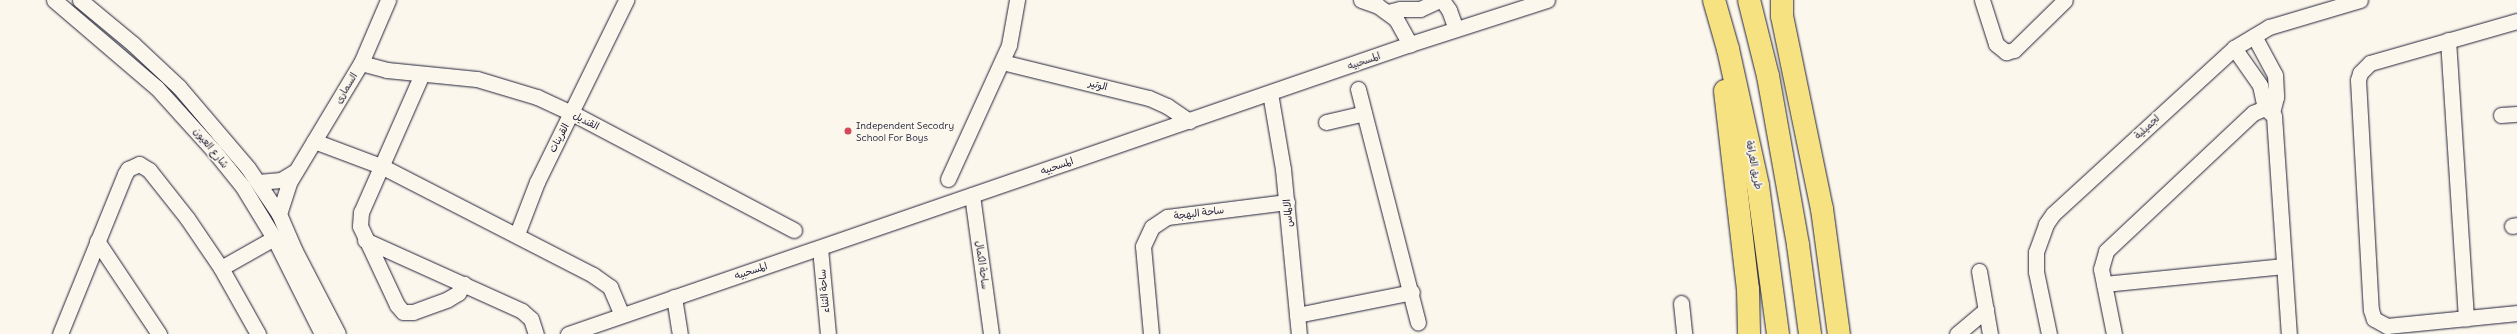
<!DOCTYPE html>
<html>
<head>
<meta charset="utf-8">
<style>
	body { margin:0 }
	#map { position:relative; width:2517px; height:334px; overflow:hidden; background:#fbf7ec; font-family:Delius,"Playpen Sans Arabic",sans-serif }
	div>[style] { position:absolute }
	.roads { filter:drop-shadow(0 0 1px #22223b) drop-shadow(0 0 1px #22223b) }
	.minor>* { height:15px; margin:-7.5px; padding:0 7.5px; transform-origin:7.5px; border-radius:7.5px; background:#fbf7ec }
	.highway>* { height:22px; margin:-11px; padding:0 11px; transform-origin:11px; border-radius:11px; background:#f7e281 }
	.dots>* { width:11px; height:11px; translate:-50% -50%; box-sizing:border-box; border:2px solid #fbf7ec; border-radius:50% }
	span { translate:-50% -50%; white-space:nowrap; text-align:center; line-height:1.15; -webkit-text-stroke:3.5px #fbf7ec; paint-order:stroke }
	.street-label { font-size:10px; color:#22223b }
	.poi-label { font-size:10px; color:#22223b }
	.left { translate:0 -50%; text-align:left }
</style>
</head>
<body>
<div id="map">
	<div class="roads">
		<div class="minor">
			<i style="left:54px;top:0;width:135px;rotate:40.5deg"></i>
			<i style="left:157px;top:88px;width:85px;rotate:47.9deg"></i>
			<i style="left:214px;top:151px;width:46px;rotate:51.1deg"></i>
			<i style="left:243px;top:187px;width:60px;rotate:58.7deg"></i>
			<i style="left:274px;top:238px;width:107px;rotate:63.4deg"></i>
			<i style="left:80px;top:0;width:69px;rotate:39.7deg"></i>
			<i style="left:133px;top:44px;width:63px;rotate:43.1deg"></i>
			<i style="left:179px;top:87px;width:106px;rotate:49.6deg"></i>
			<i style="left:248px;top:168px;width:55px;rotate:56deg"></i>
			<i style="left:279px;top:214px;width:40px;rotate:66.6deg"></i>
			<i style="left:295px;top:251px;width:93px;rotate:62.6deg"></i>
			<i style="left:1361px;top:0;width:18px;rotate:19deg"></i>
			<i style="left:1378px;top:6px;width:22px;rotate:36deg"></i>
			<i style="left:1396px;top:19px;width:29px;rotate:61deg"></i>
			<i style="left:1442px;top:0;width:12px;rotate:55deg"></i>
			<i style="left:1449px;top:10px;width:20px;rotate:70deg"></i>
			<i style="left:1982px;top:0;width:46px;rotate:72.3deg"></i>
			<i style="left:1996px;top:44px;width:13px;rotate:39deg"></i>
			<i style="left:2006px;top:52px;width:8px;rotate:-14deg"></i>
			<i style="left:2014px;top:50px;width:71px;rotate:-44.4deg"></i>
			<i style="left:1388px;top:12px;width:12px;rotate:-14deg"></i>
			<i style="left:1400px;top:9px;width:20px"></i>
			<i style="left:1420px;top:9px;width:21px;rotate:-25deg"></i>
			<i style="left:2517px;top:21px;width:153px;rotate:164.1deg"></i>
			<i style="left:2370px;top:63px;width:14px;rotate:135deg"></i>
			<i style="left:2360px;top:73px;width:7px;rotate:106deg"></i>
			<i style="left:2358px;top:80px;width:230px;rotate:86.8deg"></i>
			<i style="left:2371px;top:310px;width:9px;rotate:72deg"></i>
			<i style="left:2374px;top:319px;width:15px;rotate:28deg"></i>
			<i style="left:2387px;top:326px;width:131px;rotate:-5.7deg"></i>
			<i style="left:2254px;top:36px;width:44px;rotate:61.7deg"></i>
			<i style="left:2275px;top:75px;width:22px;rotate:87deg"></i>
			<i style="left:2276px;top:97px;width:16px;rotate:104deg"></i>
			<i style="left:2448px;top:40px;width:279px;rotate:86.3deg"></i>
			<i style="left:2234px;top:48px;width:45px;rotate:54.9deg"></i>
			<i style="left:2260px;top:85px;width:24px;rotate:78deg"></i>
			<i style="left:1002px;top:62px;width:151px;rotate:13.8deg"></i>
			<i style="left:1149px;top:98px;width:20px;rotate:24deg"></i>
			<i style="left:1167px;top:106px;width:27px;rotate:34deg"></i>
			<i style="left:361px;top:63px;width:27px;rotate:15deg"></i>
			<i style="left:387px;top:70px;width:90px;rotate:5.7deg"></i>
			<i style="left:477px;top:79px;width:63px;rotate:16.7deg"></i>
			<i style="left:537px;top:97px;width:38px;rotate:25deg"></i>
			<i style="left:572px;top:113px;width:251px;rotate:27.8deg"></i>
			<i style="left:422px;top:74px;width:151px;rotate:113.8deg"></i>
			<i style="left:361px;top:212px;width:14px;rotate:94deg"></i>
			<i style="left:360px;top:226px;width:87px;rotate:64.9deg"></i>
			<i style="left:397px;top:305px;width:9px;rotate:49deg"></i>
			<i style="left:403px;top:312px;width:10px"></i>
			<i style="left:413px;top:312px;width:37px;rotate:-20deg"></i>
			<i style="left:448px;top:299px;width:12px;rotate:-31deg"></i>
			<i style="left:458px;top:293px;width:11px;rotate:-56deg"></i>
			<i style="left:1358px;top:89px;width:241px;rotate:75.6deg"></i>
			<i style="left:1270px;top:93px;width:77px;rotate:80.3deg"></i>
			<i style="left:1283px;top:169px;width:166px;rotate:84.5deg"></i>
			<i style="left:2501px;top:115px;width:16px;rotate:-4deg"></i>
			<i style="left:1326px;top:122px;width:39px;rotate:-13deg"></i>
			<i style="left:314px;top:141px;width:74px;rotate:20.6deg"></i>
			<i style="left:383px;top:167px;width:236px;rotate:27.2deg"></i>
			<i style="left:593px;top:275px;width:21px;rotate:35deg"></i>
			<i style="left:610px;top:287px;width:30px;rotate:67deg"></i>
			<i style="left:948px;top:179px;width:147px;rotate:-65.5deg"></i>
			<i style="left:1009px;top:45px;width:46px;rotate:-79.9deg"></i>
			<i style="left:258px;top:182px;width:23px;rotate:-5deg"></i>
			<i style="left:281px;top:180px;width:17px;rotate:-31deg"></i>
			<i style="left:972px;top:195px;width:140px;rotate:82.2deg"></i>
			<i style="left:279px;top:214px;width:35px;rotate:-72deg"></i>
			<i style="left:290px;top:181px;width:138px;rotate:-59deg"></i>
			<i style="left:361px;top:63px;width:69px;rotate:-66.8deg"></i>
			<i style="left:2512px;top:226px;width:5px;rotate:-11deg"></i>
			<i style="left:517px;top:234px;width:56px;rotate:-69deg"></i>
			<i style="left:537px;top:182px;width:203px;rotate:-63.9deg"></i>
			<i style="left:365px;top:240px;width:172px;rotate:24.3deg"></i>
			<i style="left:522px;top:311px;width:12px;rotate:42deg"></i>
			<i style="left:531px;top:319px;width:16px;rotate:72deg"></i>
			<i style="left:97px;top:241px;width:112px;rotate:56.3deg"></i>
			<i style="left:820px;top:248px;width:86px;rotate:84.7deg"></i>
			<i style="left:221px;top:268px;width:61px;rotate:-29.5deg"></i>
			<i style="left:1979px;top:271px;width:64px;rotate:80.1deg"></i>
			<i style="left:2104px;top:284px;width:181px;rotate:-5.7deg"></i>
			<i style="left:674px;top:297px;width:37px;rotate:81deg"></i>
			<i style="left:1681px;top:303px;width:31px;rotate:84deg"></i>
			<i style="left:1297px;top:315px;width:117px;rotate:-11.3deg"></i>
			<i style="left:60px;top:334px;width:173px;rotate:-67.9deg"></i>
			<i style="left:125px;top:174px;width:6px;rotate:-59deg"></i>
			<i style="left:128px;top:169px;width:12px;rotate:-24deg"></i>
			<i style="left:139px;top:164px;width:12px;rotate:31deg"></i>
			<i style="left:149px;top:170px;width:61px;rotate:51.6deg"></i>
			<i style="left:187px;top:218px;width:60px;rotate:55.8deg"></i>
			<i style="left:221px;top:268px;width:76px;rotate:60.7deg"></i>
			<i style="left:568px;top:334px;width:891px;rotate:-19deg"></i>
			<i style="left:1410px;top:44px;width:144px;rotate:-17.8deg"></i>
			<i style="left:1151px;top:334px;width:88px;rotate:-95.2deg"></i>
			<i style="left:1143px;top:246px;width:21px;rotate:-65deg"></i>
			<i style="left:1152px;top:227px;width:18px;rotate:-34deg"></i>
			<i style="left:1167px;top:217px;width:121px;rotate:-7.1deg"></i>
			<i style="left:1957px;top:334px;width:38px;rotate:-40deg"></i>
			<i style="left:2049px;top:334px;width:63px;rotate:-101.8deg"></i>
			<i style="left:2036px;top:272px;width:20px;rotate:-90deg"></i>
			<i style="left:2036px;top:252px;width:30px;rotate:-70deg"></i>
			<i style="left:2046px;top:224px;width:12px;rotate:-55deg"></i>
			<i style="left:2053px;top:214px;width:246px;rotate:-42.5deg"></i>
			<i style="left:2234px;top:48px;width:41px;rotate:-31deg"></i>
			<i style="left:2269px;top:27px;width:95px;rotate:-16.5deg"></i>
			<i style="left:2114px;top:334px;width:66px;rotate:-101.3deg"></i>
			<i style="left:2101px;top:269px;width:19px;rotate:-74deg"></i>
			<i style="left:2106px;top:251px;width:202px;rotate:-43.2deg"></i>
			<i style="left:2253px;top:113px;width:13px;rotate:-23deg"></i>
			<i style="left:2265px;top:108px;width:12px;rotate:42deg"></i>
			<i style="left:2274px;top:116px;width:219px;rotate:86.1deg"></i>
		</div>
		<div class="highway">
			<i style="left:1714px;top:0;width:51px;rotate:74.1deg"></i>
			<i style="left:1728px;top:49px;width:140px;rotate:77.6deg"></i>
			<i style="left:1758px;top:186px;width:149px;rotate:82.3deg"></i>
			<i style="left:1749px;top:0;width:78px;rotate:76deg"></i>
			<i style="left:1768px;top:76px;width:172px;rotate:79.9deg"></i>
			<i style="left:1798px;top:245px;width:90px;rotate:82.3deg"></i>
			<i style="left:1782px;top:0;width:16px;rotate:90deg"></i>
			<i style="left:1782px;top:16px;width:197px;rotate:78.3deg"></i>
			<i style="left:1822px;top:209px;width:126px;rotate:82.3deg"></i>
			<i style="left:1725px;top:91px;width:199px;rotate:83.4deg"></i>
			<i style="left:1748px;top:289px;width:45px;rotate:88.7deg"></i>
		</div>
	</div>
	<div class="dots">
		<i style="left:848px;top:131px;background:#d1495b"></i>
	</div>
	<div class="street-label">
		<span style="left:1364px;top:61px;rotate:-19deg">المسحبيه</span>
		<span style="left:1098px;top:85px;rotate:14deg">الوتير</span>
		<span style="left:346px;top:88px;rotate:-58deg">السمارى</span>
		<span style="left:586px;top:121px;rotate:27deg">القنديل</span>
		<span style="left:2147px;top:127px;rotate:-43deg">لجميلية</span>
		<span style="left:559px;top:138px;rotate:-62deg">القرينات</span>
		<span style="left:211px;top:148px;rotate:51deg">شارع العيون</span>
		<span style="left:1754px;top:165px;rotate:79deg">طريق الغرافة</span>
		<span style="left:1057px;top:166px;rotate:-19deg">المسحبيه</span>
		<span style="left:1199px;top:213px;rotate:-7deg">ساحة البهجة</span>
		<span style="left:1288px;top:213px;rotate:-95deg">الالماس</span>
		<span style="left:982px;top:265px;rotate:82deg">ساحة الكمال</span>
		<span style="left:751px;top:271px;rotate:-18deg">المسحبيه</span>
		<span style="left:824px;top:291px;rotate:-95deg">ساحة الثناء</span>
	</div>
	<div class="poi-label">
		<span class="left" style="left:856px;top:131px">Independent Secodry<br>School For Boys</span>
	</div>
</div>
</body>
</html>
